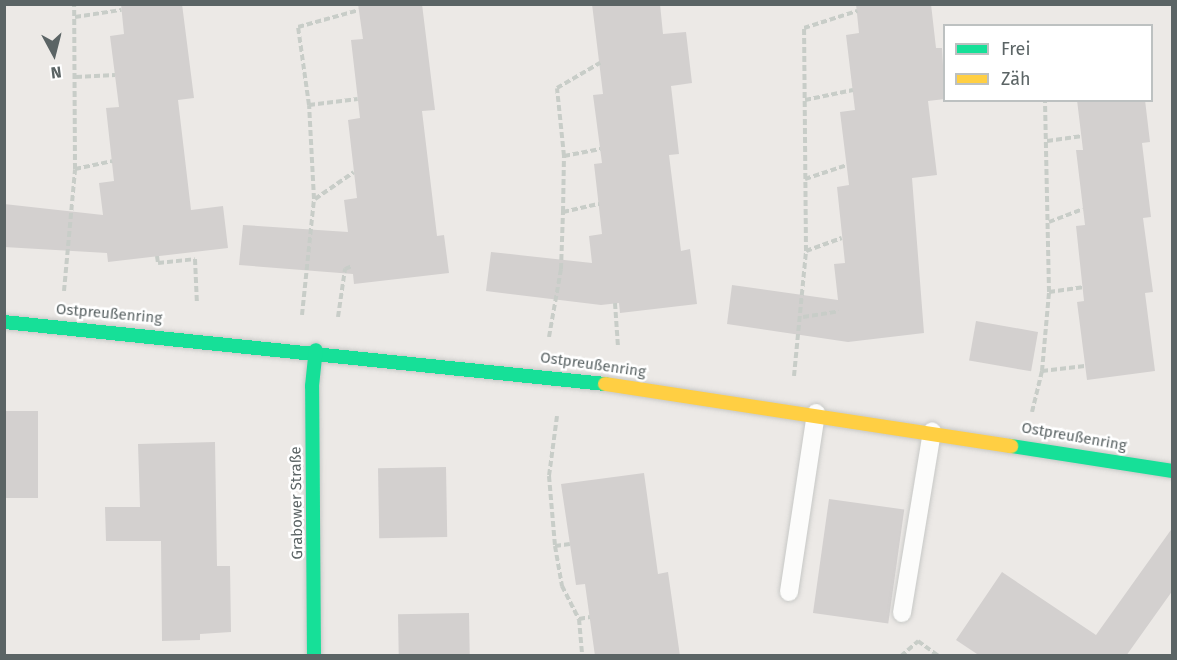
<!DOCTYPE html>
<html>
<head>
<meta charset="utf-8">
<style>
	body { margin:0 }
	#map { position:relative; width:1177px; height:660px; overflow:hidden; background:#ece9e6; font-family:"Fira Sans",sans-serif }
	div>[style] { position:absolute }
	.building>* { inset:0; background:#d3d0cf; transform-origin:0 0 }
	.path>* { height:4px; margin-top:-2px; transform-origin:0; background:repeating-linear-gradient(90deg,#c8cdc8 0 6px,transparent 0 9px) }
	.roads { filter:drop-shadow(0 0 2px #c7c8c6) drop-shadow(0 0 2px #c7c8c6) }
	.lane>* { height:18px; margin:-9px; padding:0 9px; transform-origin:9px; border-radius:9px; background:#fcfcfb }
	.fast>* { height:14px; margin:-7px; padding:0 7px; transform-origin:7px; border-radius:7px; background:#16e098 }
	.slow>* { height:14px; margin:-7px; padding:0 7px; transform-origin:7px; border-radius:7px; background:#ffcf43 }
	span { translate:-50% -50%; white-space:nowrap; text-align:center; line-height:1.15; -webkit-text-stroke:5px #fff; paint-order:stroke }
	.street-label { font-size:15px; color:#5b6465 }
	.frame { position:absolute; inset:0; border:6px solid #5b6465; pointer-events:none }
	.legend { position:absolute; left:943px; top:24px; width:210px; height:78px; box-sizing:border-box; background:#fff; border:2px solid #bdc1c1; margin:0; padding:8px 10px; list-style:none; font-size:18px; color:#5b6465 }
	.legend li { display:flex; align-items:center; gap:12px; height:30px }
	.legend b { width:30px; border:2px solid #bdc1c1 }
	.north { position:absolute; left:24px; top:24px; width:60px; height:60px; -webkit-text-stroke:4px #fff; paint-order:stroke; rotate:173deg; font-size:16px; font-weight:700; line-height:24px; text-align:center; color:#5b6465 }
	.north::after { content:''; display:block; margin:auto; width:21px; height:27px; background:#5b6465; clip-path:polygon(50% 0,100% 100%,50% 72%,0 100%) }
</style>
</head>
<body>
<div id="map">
	<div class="building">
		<i style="clip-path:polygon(121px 4px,182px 4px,194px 98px,178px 100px,191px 210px,223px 206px,228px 248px,108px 262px,107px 253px,4px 247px,4px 204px,103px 215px,99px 183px,114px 181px,106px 108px,119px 107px,110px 36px,124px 34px)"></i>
		<i style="clip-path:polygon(358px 4px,422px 4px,435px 110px,422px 111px,437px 236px,444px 235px,449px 273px,354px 284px,353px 274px,239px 265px,243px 225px,348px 232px,344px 200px,357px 198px,348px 120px,360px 118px,351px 40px,363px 39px)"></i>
		<i style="clip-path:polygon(592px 4px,660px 4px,663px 34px,686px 32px,692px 83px,671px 86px,679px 154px,669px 155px,681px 251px,690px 249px,697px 304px,620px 313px,619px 303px,601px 305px,486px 291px,491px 252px,592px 263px,589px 236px,602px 234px,594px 164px,602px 163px,593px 95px,603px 94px)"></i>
		<i style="clip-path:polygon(856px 4px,931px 4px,936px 48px,942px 48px,945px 99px,928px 101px,937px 175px,912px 178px,924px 333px,848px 342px,727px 324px,732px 285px,838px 300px,834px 264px,845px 263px,837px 187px,849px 185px,840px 112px,855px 110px,846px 35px,859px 33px)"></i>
		<i style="clip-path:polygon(1077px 100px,1145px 100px,1150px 142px,1142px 143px,1151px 217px,1143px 218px,1153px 292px,1145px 293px,1155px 371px,1087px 380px,1077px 302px,1084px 301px,1076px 226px,1085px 225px,1076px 150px,1083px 150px)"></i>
		<i style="left:976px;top:321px;width:63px;height:40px;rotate:10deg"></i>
		<i style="left:4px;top:411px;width:34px;height:87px"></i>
		<i style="clip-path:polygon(215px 442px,217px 566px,230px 566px,231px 632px,200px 634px,200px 640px,162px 641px,161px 541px,106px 541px,105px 507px,140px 507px,138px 444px)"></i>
		<i style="left:446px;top:467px;width:70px;height:68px;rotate:89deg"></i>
		<i style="clip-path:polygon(644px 473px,658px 574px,668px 572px,680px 656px,595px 656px,585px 584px,576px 585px,561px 484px)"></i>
		<i style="left:829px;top:499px;width:76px;height:115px;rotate:8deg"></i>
		<i style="clip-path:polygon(1173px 527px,1173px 590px,1126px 656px,980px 656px,956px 640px,1002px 572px,1096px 635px)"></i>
		<i style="left:469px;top:613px;width:43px;height:71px;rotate:89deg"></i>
	</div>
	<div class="path">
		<i style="left:75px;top:17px;width:47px;rotate:-8.7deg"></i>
		<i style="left:76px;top:77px;width:39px;rotate:-3deg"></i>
		<i style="left:805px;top:100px;width:49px;rotate:-11.8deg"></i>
		<i style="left:309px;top:105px;width:49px;rotate:-7deg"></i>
		<i style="left:1047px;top:141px;width:34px;rotate:-8deg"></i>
		<i style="left:564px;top:156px;width:37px;rotate:-11deg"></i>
		<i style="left:75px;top:169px;width:38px;rotate:-12deg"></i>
		<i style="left:805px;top:179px;width:44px;rotate:-18.4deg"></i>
		<i style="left:315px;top:199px;width:47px;rotate:-34.7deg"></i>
		<i style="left:563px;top:212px;width:37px;rotate:-13deg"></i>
		<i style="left:1049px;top:222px;width:36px;rotate:-21deg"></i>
		<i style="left:806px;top:251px;width:38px;rotate:-20deg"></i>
		<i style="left:157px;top:256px;width:7px;rotate:82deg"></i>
		<i style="left:158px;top:263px;width:37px;rotate:-6deg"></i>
		<i style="left:195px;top:259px;width:45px;rotate:87.5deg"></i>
		<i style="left:64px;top:291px;width:122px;rotate:-84.8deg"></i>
		<i style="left:75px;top:169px;width:165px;rotate:-90.3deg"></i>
		<i style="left:1049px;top:292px;width:34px;rotate:-8deg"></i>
		<i style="left:615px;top:303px;width:44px;rotate:86.1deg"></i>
		<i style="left:302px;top:315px;width:117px;rotate:-84.1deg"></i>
		<i style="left:314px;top:199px;width:94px;rotate:-93deg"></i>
		<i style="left:309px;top:105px;width:79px;rotate:-98deg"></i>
		<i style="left:298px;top:27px;width:63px;rotate:-15.6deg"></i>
		<i style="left:338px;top:317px;width:49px;rotate:-81.7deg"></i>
		<i style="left:345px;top:269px;width:8px;rotate:-23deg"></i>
		<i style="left:803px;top:317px;width:36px;rotate:-9deg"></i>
		<i style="left:549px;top:337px;width:69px;rotate:-80deg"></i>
		<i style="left:561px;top:269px;width:57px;rotate:-88deg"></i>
		<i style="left:563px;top:212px;width:56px;rotate:-89deg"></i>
		<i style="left:564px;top:156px;width:68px;rotate:-95.9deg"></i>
		<i style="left:557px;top:88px;width:50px;rotate:-30.2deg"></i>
		<i style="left:1042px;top:371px;width:43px;rotate:-6.6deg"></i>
		<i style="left:794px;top:376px;width:126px;rotate:-84.5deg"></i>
		<i style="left:806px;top:251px;width:223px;rotate:-90.5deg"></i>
		<i style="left:804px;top:28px;width:56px;rotate:-17.8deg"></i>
		<i style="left:1032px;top:412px;width:42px;rotate:-76.3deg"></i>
		<i style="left:1042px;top:371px;width:79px;rotate:-84.9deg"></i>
		<i style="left:1049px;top:292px;width:192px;rotate:-91.2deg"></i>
		<i style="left:557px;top:416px;width:61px;rotate:97.6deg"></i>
		<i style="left:549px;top:476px;width:70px;rotate:85.1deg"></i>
		<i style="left:555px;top:546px;width:41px;rotate:80.1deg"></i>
		<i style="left:562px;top:586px;width:37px;rotate:63deg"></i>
		<i style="left:579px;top:619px;width:37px;rotate:85deg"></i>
		<i style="left:555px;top:546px;width:15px;rotate:-8deg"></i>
		<i style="left:579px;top:619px;width:11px;rotate:-10deg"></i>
		<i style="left:918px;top:641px;width:26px;rotate:36deg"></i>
		<i style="left:901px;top:656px;width:23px;rotate:-41deg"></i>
	</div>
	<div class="roads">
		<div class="lane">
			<i style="left:789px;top:592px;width:181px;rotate:-81.4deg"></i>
			<i style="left:902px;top:613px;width:184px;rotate:-80.6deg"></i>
		</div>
		<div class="fast">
			<i style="left:4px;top:322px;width:604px;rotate:5.89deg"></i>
			<i style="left:1011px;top:446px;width:163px;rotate:8.8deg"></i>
			<i style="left:314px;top:656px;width:270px;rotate:-90.4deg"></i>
			<i style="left:312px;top:386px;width:36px;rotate:-84deg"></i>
		</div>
		<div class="slow">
			<i style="left:605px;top:384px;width:411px;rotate:8.7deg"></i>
		</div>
	</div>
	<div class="street-label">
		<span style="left:109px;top:314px;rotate:5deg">Ostpreußenring</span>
		<span style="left:593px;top:365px;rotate:8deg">Ostpreußenring</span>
		<span style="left:1074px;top:437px;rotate:10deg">Ostpreußenring</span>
		<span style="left:297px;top:503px;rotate:-91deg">Grabower Straße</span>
	</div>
	<div class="frame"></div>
	<ul class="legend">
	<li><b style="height:8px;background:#16e098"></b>Frei</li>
	<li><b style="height:8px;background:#ffcf43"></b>Zäh</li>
	</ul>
	<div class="north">N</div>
</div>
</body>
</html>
